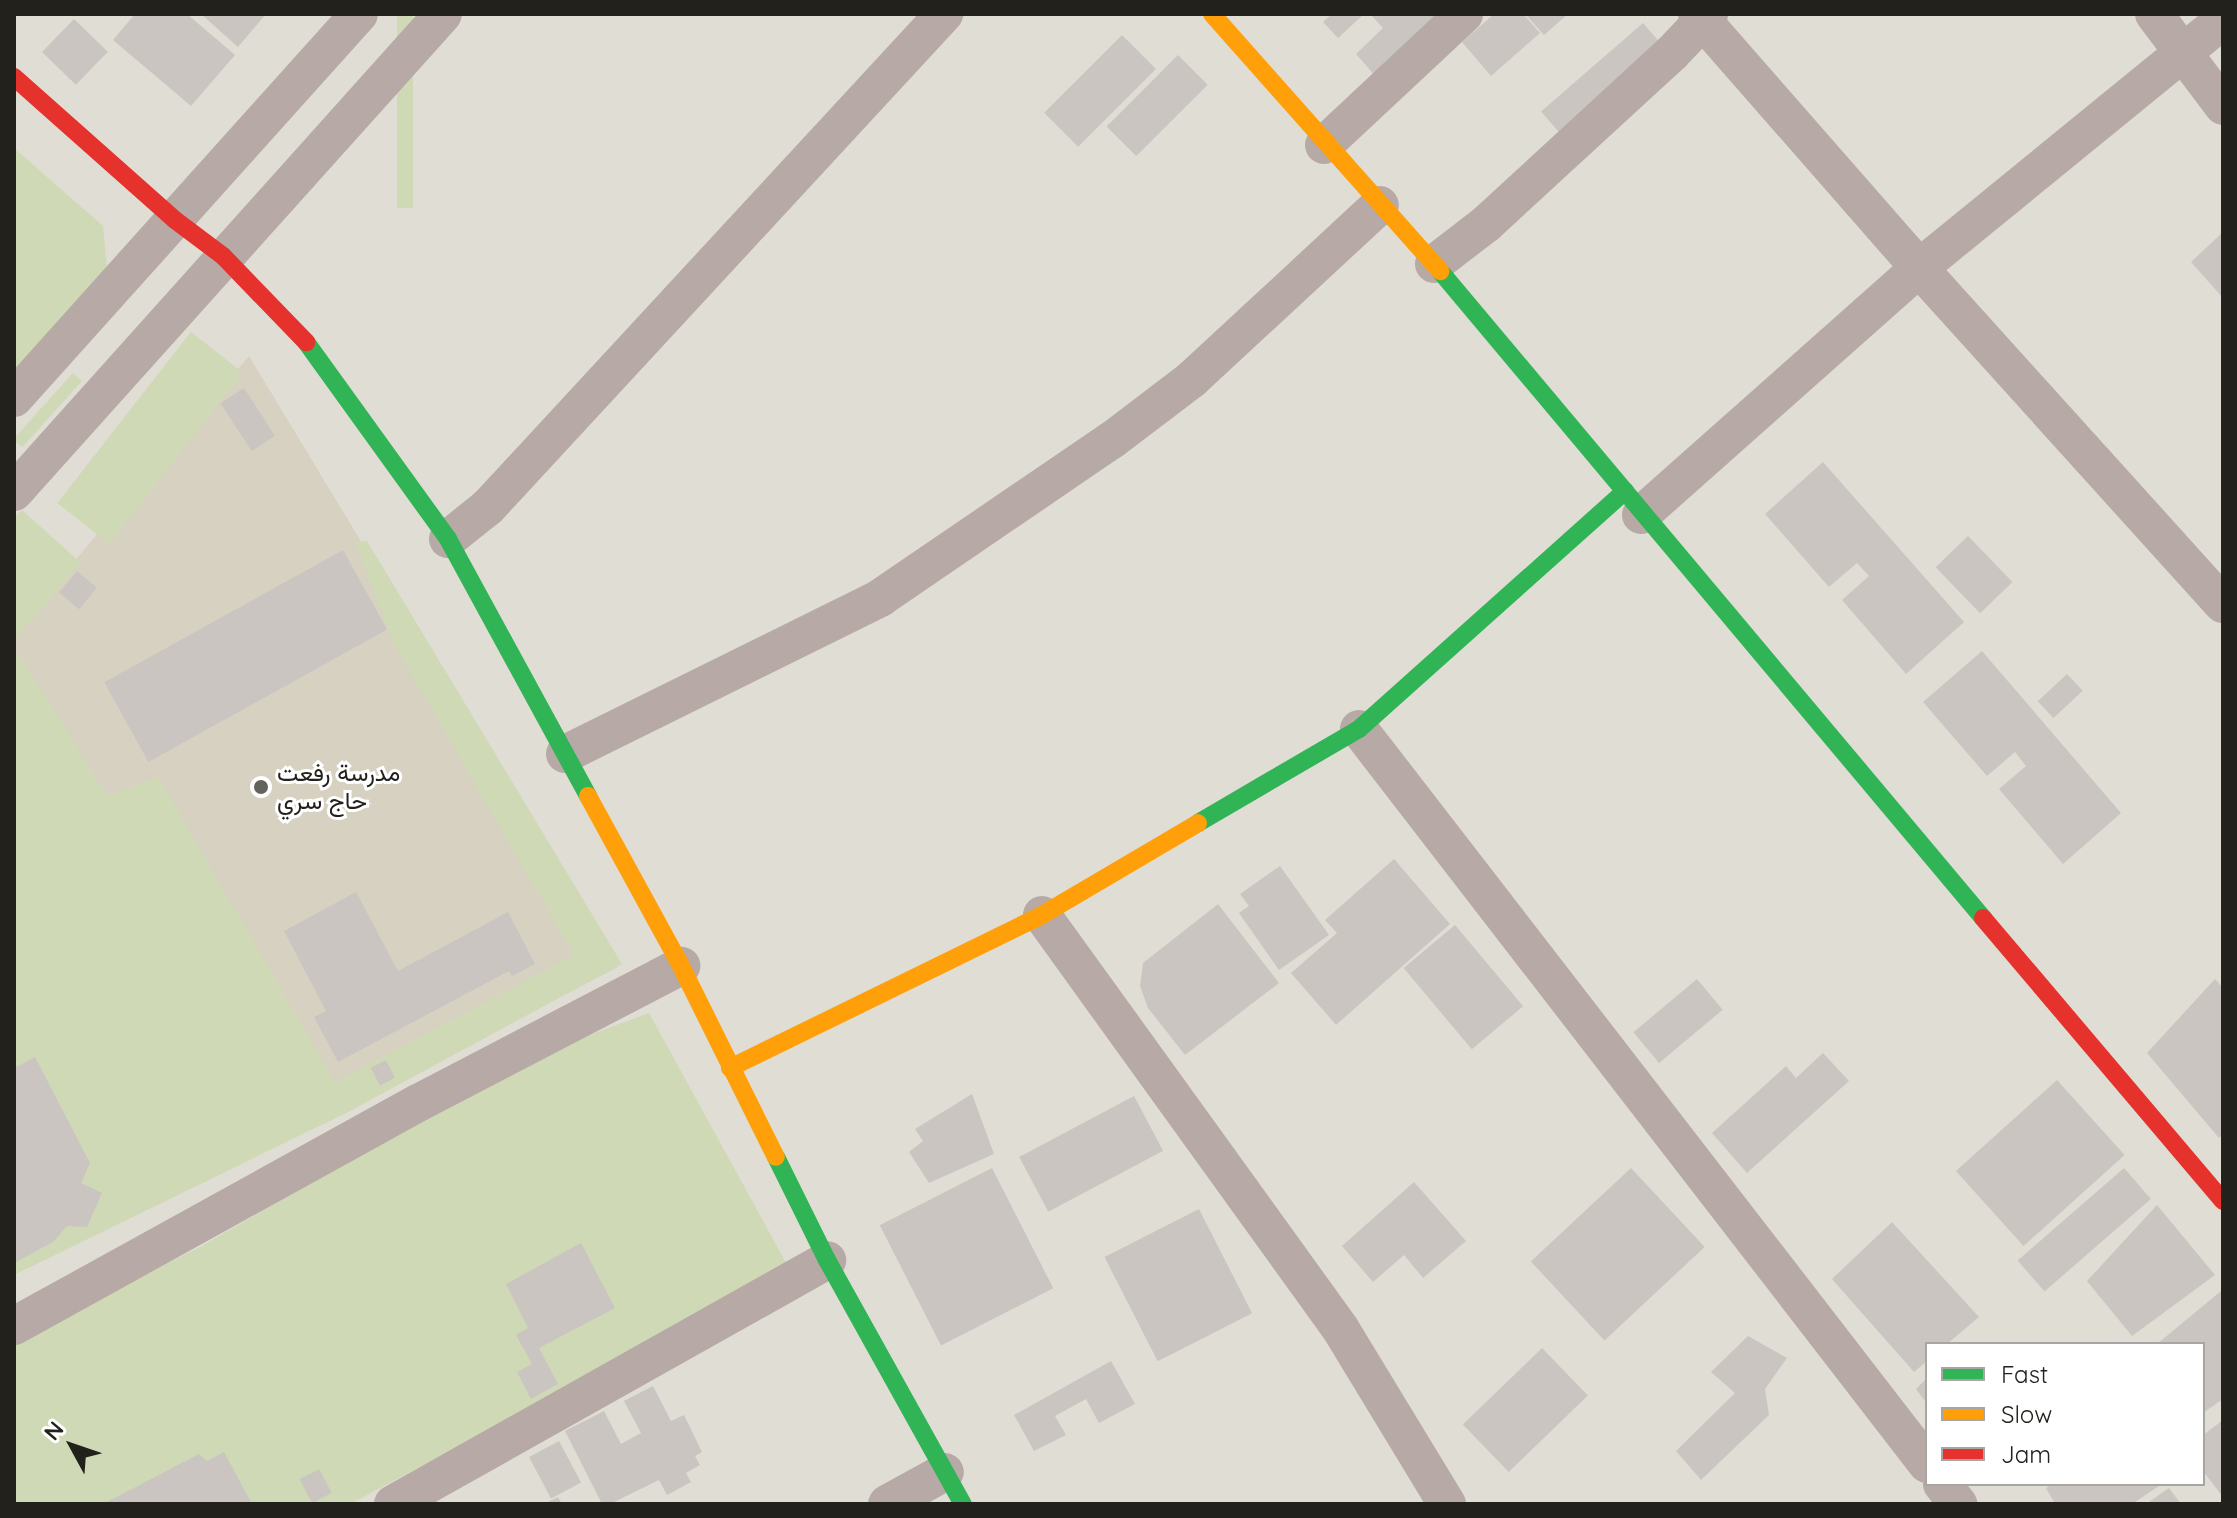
<!DOCTYPE html>
<html>
<head>
<meta charset="utf-8">
<style>
	body { margin:0 }
	#map { position:relative; width:2237px; height:1518px; overflow:hidden; background:#e0ddd5; font-family:Quicksand,Vazirmatn,sans-serif }
	div>[style] { position:absolute }
	.built>* { inset:0; background:#d7d1c2 }
	.green>* { inset:0; background:#d0d9b5; transform-origin:0 0 }
	.building>* { inset:0; background:#cac5c1; transform-origin:0 0 }
	.street>* { height:38px; margin:-19px; padding:0 19px; transform-origin:19px; border-radius:19px; background:#b7aaa6 }
	.fast>* { height:18px; margin:-9px; padding:0 9px; transform-origin:9px; border-radius:9px; background:#30b455 }
	.slow>* { height:18px; margin:-9px; padding:0 9px; transform-origin:9px; border-radius:9px; background:#ff9f0a }
	.jam>* { height:18px; margin:-9px; padding:0 9px; transform-origin:9px; border-radius:9px; background:#e5322d }
	.dots>* { width:22px; height:22px; translate:-50% -50%; box-sizing:border-box; border:4px solid #fff; border-radius:50% }
	span { translate:-50% -50%; white-space:nowrap; text-align:center; line-height:1.15; -webkit-text-stroke:6px #fff; paint-order:stroke }
	.poi-label { font-size:24px; color:#23211c }
	.left { translate:0 -50%; text-align:left }
	.frame { position:absolute; inset:0; border:16px solid #23211c; pointer-events:none }
	.legend { position:absolute; left:1925px; top:1342px; width:280px; height:144px; box-sizing:border-box; background:#fff; border:2px solid #a7a6a4; margin:0; padding:10px 14px; list-style:none; font-size:24px; color:#23211c }
	.legend li { display:flex; align-items:center; gap:16px; height:40px }
	.legend b { width:40px; border:2px solid #a7a6a4 }
	.north { position:absolute; left:32px; top:1406px; width:80px; height:80px; -webkit-text-stroke:6px #fff; paint-order:stroke; rotate:310deg; font-size:22px; font-weight:700; line-height:32px; text-align:center; color:#23211c }
	.north::after { content:''; display:block; margin:auto; width:28px; height:36px; background:#23211c; clip-path:polygon(50% 0,100% 100%,50% 72%,0 100%) }
</style>
</head>
<body>
<div id="map">
	<div class="built">
		<i style="clip-path:polygon(249px 356px,618px 967px,406px 1077px,155px 1199px,14px 935px,14px 632px)"></i>
	</div>
	<div class="green">
		<i style="left:397px;top:14px;width:16px;height:194px"></i>
		<i style="clip-path:polygon(14px 148px,103px 226px,107px 269px,14px 373px)"></i>
		<i style="left:191px;top:332px;width:66px;height:217px;rotate:38deg"></i>
		<i style="left:73px;top:373px;width:12px;height:89px;rotate:42deg"></i>
		<i style="clip-path:polygon(22px 510px,81px 563px,14px 640px,14px 518px)"></i>
		<i style="clip-path:polygon(367px 541px,622px 964px,348px 1112px,14px 1275px,14px 647px,107px 796px,158px 777px,335px 1082px,574px 955px,394px 644px,355px 543px)"></i>
		<i style="clip-path:polygon(649px 1013px,790px 1270px,350px 1504px,14px 1504px,14px 1339px,198px 1248px,535px 1055px)"></i>
	</div>
	<div class="building">
		<i style="clip-path:polygon(135px 14px,187px 14px,235px 55px,191px 106px,113px 40px)"></i>
		<i style="clip-path:polygon(201px 14px,266px 14px,238px 47px)"></i>
		<i style="clip-path:polygon(1332px 14px,1364px 14px,1338px 38px,1323px 22px)"></i>
		<i style="clip-path:polygon(1370px 14px,1447px 14px,1377px 78px,1356px 54px,1383px 28px)"></i>
		<i style="clip-path:polygon(1494px 14px,1523px 14px,1540px 33px,1491px 76px,1462px 42px)"></i>
		<i style="clip-path:polygon(1525px 14px,1568px 14px,1544px 35px)"></i>
		<i style="left:74px;top:19px;width:47px;height:46px;rotate:44deg"></i>
		<i style="left:1643px;top:23px;width:28px;height:135px;rotate:49deg"></i>
		<i style="left:1122px;top:35px;width:48px;height:110px;rotate:45deg"></i>
		<i style="left:1178px;top:55px;width:42px;height:101px;rotate:45deg"></i>
		<i style="clip-path:polygon(2223px 232px,2223px 298px,2191px 262px)"></i>
		<i style="left:244px;top:388px;width:57px;height:28px;rotate:57deg"></i>
		<i style="clip-path:polygon(1823px 462px,1964px 622px,1906px 674px,1842px 600px,1869px 576px,1857px 563px,1829px 587px,1765px 514px)"></i>
		<i style="left:1968px;top:536px;width:64px;height:45px;rotate:46deg"></i>
		<i style="left:343px;top:550px;width:91px;height:273px;rotate:61deg"></i>
		<i style="left:77px;top:571px;width:26px;height:28px;rotate:40deg"></i>
		<i style="clip-path:polygon(1982px 651px,2121px 813px,2063px 864px,1999px 789px,2026px 766px,2015px 752px,1987px 776px,1923px 702px)"></i>
		<i style="left:2067px;top:674px;width:23px;height:40px;rotate:47deg"></i>
		<i style="clip-path:polygon(1394px 859px,1450px 924px,1336px 1025px,1291px 973px,1337px 933px,1325px 920px)"></i>
		<i style="clip-path:polygon(1280px 866px,1329px 935px,1279px 970px,1239px 913px,1249px 906px,1240px 894px)"></i>
		<i style="clip-path:polygon(356px 892px,398px 971px,508px 912px,535px 964px,512px 976px,509px 971px,338px 1062px,314px 1017px,326px 1011px,284px 931px)"></i>
		<i style="clip-path:polygon(1218px 904px,1279px 983px,1185px 1055px,1148px 1008px,1140px 986px,1143px 963px)"></i>
		<i style="left:1455px;top:925px;width:106px;height:67px;rotate:50deg"></i>
		<i style="left:1697px;top:979px;width:40px;height:83px;rotate:50deg"></i>
		<i style="clip-path:polygon(2215px 979px,2223px 988px,2223px 1134px,2219px 1138px,2147px 1053px)"></i>
		<i style="clip-path:polygon(1823px 1053px,1849px 1081px,1747px 1173px,1712px 1133px,1786px 1066px,1796px 1078px)"></i>
		<i style="clip-path:polygon(35px 1057px,90px 1163px,81px 1183px,102px 1193px,87px 1227px,67px 1226px,53px 1242px,14px 1263px,14px 1068px)"></i>
		<i style="left:386px;top:1060px;width:20px;height:17px;rotate:63deg"></i>
		<i style="left:2057px;top:1080px;width:101px;height:136px;rotate:48deg"></i>
		<i style="clip-path:polygon(972px 1094px,994px 1154px,929px 1183px,909px 1152px,923px 1141px,915px 1129px)"></i>
		<i style="left:1134px;top:1096px;width:62px;height:130px;rotate:62deg"></i>
		<i style="left:992px;top:1168px;width:135px;height:126px;rotate:63deg"></i>
		<i style="left:1631px;top:1168px;width:108px;height:137px;rotate:47deg"></i>
		<i style="left:2124px;top:1168px;width:41px;height:141px;rotate:49deg"></i>
		<i style="clip-path:polygon(1414px 1182px,1466px 1241px,1423px 1278px,1404px 1255px,1373px 1282px,1342px 1246px)"></i>
		<i style="clip-path:polygon(2157px 1205px,2215px 1275px,2132px 1336px,2087px 1281px)"></i>
		<i style="left:1199px;top:1209px;width:117px;height:106px;rotate:63deg"></i>
		<i style="clip-path:polygon(1892px 1222px,1979px 1317px,1947px 1344px,1927px 1344px,1927px 1361px,1914px 1372px,1832px 1279px)"></i>
		<i style="clip-path:polygon(581px 1243px,615px 1308px,539px 1348px,558px 1384px,531px 1399px,517px 1372px,532px 1364px,516px 1335px,528px 1328px,506px 1284px)"></i>
		<i style="clip-path:polygon(2221px 1291px,2223px 1399px,2203px 1413px,2203px 1344px,2157px 1344px)"></i>
		<i style="clip-path:polygon(1748px 1336px,1787px 1358px,1765px 1389px,1769px 1415px,1701px 1480px,1676px 1451px,1735px 1393px,1711px 1372px)"></i>
		<i style="left:1542px;top:1348px;width:66px;height:110px;rotate:46deg"></i>
		<i style="clip-path:polygon(1111px 1361px,1135px 1404px,1099px 1423px,1086px 1399px,1055px 1416px,1066px 1435px,1034px 1451px,1014px 1415px)"></i>
		<i style="clip-path:polygon(1927px 1378px,1927px 1404px,1916px 1389px)"></i>
		<i style="clip-path:polygon(653px 1386px,671px 1421px,684px 1415px,702px 1452px,695px 1456px,700px 1465px,686px 1473px,691px 1482px,667px 1495px,659px 1480px,610px 1504px,602px 1504px,565px 1431px,604px 1411px,621px 1444px,641px 1433px,624px 1401px)"></i>
		<i style="clip-path:polygon(2223px 1420px,2223px 1497px,2203px 1471px,2203px 1435px)"></i>
		<i style="left:559px;top:1441px;width:47px;height:34px;rotate:62deg"></i>
		<i style="clip-path:polygon(224px 1452px,252px 1504px,103px 1504px,199px 1454px,207px 1461px)"></i>
		<i style="left:319px;top:1469px;width:27px;height:22px;rotate:62deg"></i>
		<i style="clip-path:polygon(2052px 1484px,2162px 1484px,2132px 1504px,2055px 1504px,2046px 1488px)"></i>
		<i style="clip-path:polygon(2169px 1488px,2181px 1504px,2146px 1504px)"></i>
		<i style="clip-path:polygon(558px 1497px,562px 1504px,544px 1504px)"></i>
	</div>
	<div class="street">
		<i style="left:1697px;top:14px;width:337px;rotate:48.8deg"></i>
		<i style="left:1919px;top:268px;width:453px;rotate:47.9deg"></i>
		<i style="left:2154px;top:14px;width:115px;rotate:53.1deg"></i>
		<i style="left:1324px;top:145px;width:192px;rotate:-43.1deg"></i>
		<i style="left:1434px;top:264px;width:66px;rotate:-37.6deg"></i>
		<i style="left:1486px;top:224px;width:253px;rotate:-42.6deg"></i>
		<i style="left:1672px;top:53px;width:54px;rotate:-46.5deg"></i>
		<i style="left:14px;top:398px;width:516px;rotate:-48.06deg"></i>
		<i style="left:14px;top:492px;width:642px;rotate:-48.09deg"></i>
		<i style="left:1641px;top:515px;width:372px;rotate:-41.6deg"></i>
		<i style="left:1919px;top:268px;width:392px;rotate:-39.2deg"></i>
		<i style="left:448px;top:539px;width:51px;rotate:-38.7deg"></i>
		<i style="left:488px;top:507px;width:672px;rotate:-47.23deg"></i>
		<i style="left:1359px;top:729px;width:929px;rotate:52.3deg"></i>
		<i style="left:565px;top:754px;width:352px;rotate:-26.3deg"></i>
		<i style="left:880px;top:598px;width:281px;rotate:-34.3deg"></i>
		<i style="left:1112px;top:440px;width:101px;rotate:-37.3deg"></i>
		<i style="left:1192px;top:379px;width:256px;rotate:-42.8deg"></i>
		<i style="left:1042px;top:915px;width:509px;rotate:54.19deg"></i>
		<i style="left:1340px;top:1328px;width:206px;rotate:58.7deg"></i>
		<i style="left:14px;top:1326px;width:461px;rotate:-28.9deg"></i>
		<i style="left:418px;top:1103px;width:297px;rotate:-27.5deg"></i>
		<i style="left:1942px;top:1484px;width:26px;rotate:51deg"></i>
		<i style="left:393px;top:1504px;width:498px;rotate:-29.3deg"></i>
		<i style="left:887px;top:1504px;width:66px;rotate:-28.9deg"></i>
	</div>
	<div class="fast">
		<i style="left:1440px;top:271px;width:845px;rotate:49.99deg"></i>
		<i style="left:306px;top:342px;width:243px;rotate:54.2deg"></i>
		<i style="left:448px;top:539px;width:293px;rotate:61.4deg"></i>
		<i style="left:1198px;top:823px;width:186px;rotate:-30.3deg"></i>
		<i style="left:1359px;top:729px;width:357px;rotate:-41.8deg"></i>
		<i style="left:776px;top:1157px;width:115px;rotate:63.7deg"></i>
		<i style="left:827px;top:1260px;width:279px;rotate:60.9deg"></i>
	</div>
	<div class="slow">
		<i style="left:1212px;top:14px;width:344px;rotate:48.4deg"></i>
		<i style="left:588px;top:796px;width:194px;rotate:61.3deg"></i>
		<i style="left:681px;top:966px;width:213px;rotate:63.6deg"></i>
		<i style="left:730px;top:1068px;width:347px;rotate:-26.1deg"></i>
		<i style="left:1042px;top:915px;width:181px;rotate:-30.5deg"></i>
	</div>
	<div class="jam">
		<i style="left:14px;top:77px;width:215px;rotate:41.6deg"></i>
		<i style="left:175px;top:220px;width:60px;rotate:36.9deg"></i>
		<i style="left:223px;top:256px;width:120px;rotate:46deg"></i>
		<i style="left:1983px;top:918px;width:371px;rotate:49.7deg"></i>
	</div>
	<div class="dots">
		<i style="left:261px;top:787px;background:#65635d"></i>
	</div>
	<div class="poi-label">
		<span class="left" style="left:277px;top:787px">مدرسة رفعت<br>حاج سري</span>
	</div>
	<div class="frame"></div>
	<ul class="legend">
	<li><b style="height:10px;background:#30b455"></b>Fast</li>
	<li><b style="height:10px;background:#ff9f0a"></b>Slow</li>
	<li><b style="height:10px;background:#e5322d"></b>Jam</li>
	</ul>
	<div class="north">N</div>
</div>
</body>
</html>
